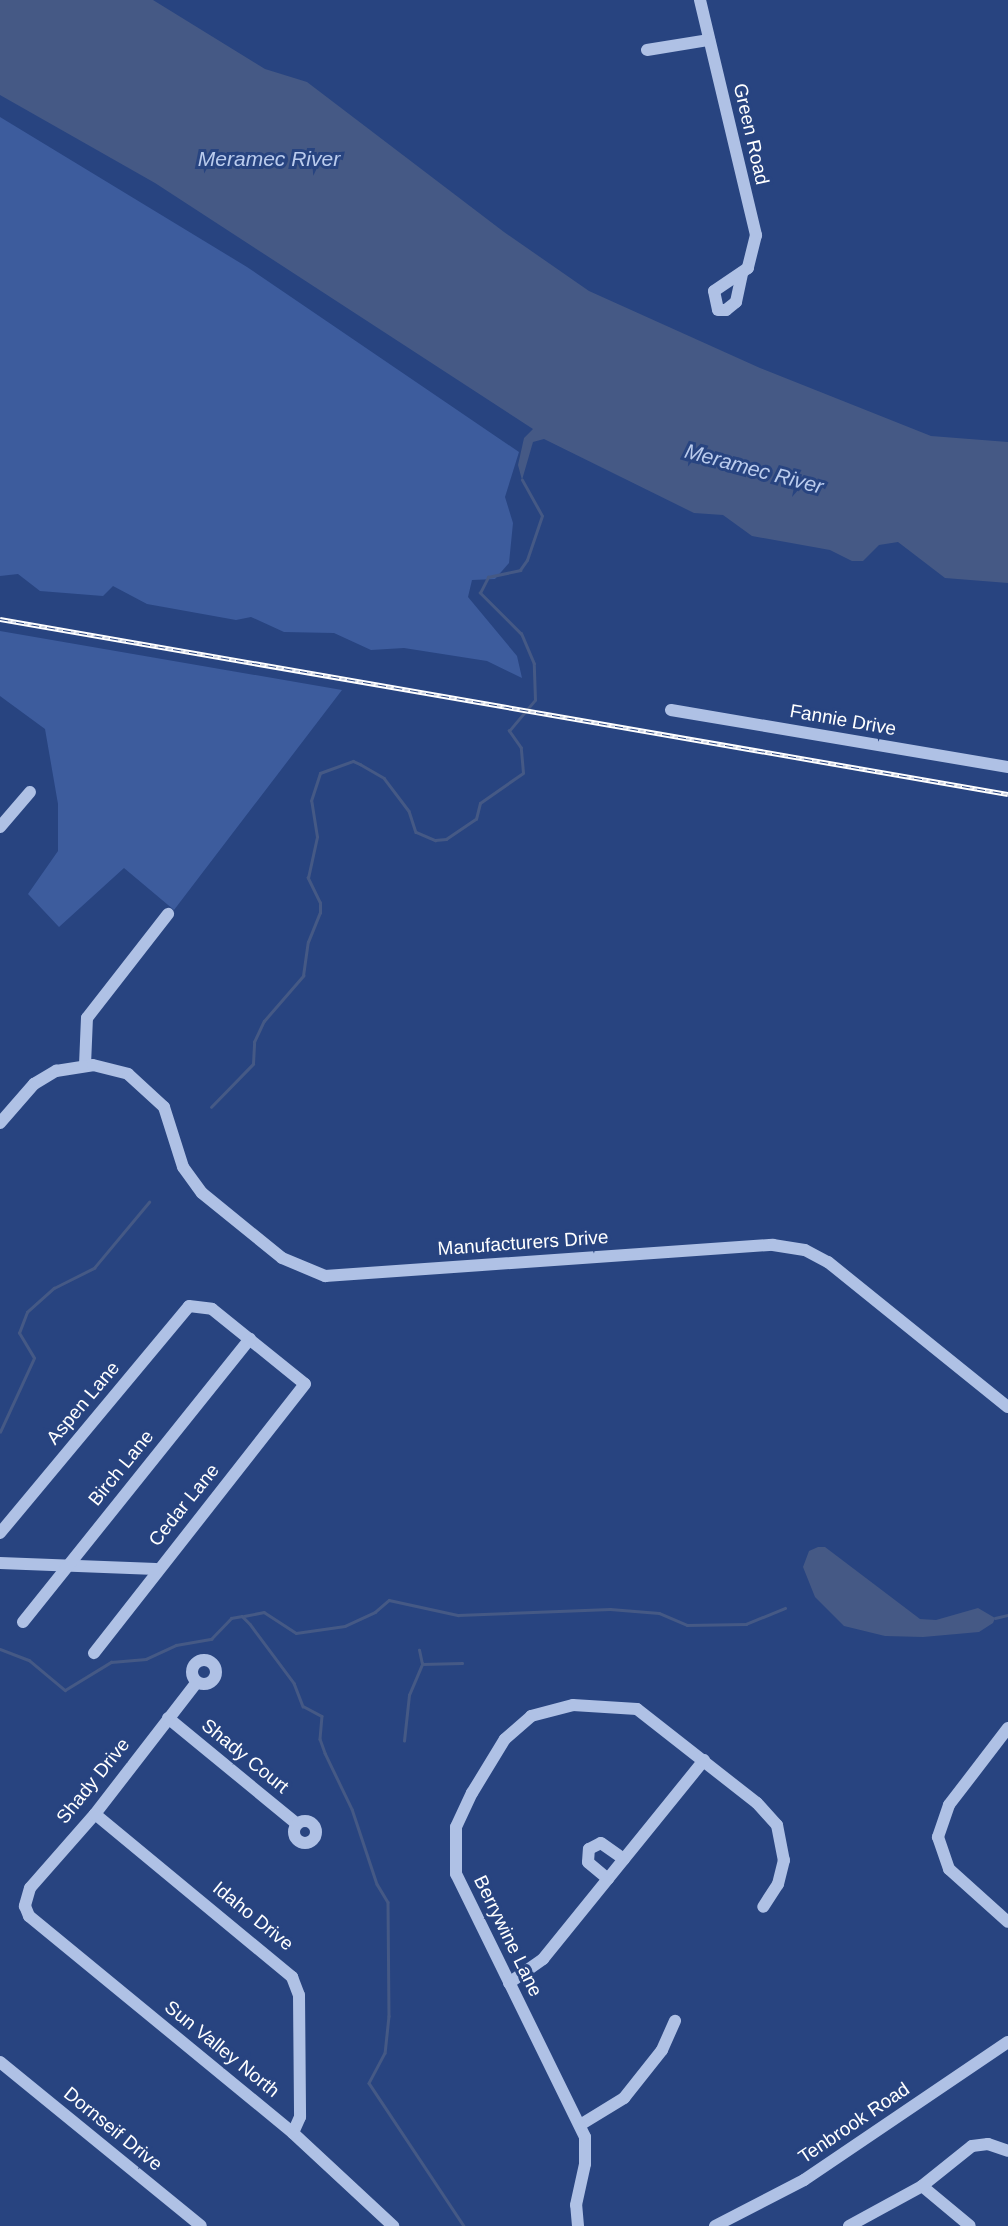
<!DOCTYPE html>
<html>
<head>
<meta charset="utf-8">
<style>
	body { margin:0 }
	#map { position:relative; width:1008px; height:2226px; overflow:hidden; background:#284480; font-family:Arial,sans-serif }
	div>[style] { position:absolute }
	.green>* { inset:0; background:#3d5c9d }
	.water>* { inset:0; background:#455985 }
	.stream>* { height:2.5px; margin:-1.25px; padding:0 1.25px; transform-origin:1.25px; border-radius:1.25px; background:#455985 }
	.minor>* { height:12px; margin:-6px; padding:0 6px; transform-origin:6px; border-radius:6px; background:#afc1e5 }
	.minor>.ring { margin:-6px; padding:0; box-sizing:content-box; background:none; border:12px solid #afc1e5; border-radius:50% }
	.rail>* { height:5px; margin-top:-2.5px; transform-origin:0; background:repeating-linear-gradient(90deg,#284480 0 8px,#fff 0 16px); box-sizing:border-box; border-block:2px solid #fff }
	span { translate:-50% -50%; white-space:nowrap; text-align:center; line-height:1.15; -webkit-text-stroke:6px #284480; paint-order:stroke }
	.street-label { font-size:19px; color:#fff }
	.water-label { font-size:21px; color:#bbcced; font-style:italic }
</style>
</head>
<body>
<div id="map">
	<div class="green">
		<i style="clip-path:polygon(0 117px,247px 267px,519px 452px,505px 497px,513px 523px,509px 563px,495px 579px,472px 580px,468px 597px,517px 656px,522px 678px,487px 661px,404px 648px,371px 650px,334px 633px,284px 632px,251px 617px,236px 620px,147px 604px,113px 586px,103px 596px,40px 591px,18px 574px,0 576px)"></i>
		<i style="clip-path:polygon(0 631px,342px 690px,174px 910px,124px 868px,59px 927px,28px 894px,58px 851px,58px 804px,45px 729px,0 696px)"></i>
	</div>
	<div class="water">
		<i style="clip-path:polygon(0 0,153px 0,265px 69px,307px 82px,504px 232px,589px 291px,760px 368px,931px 436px,1008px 442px,1008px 583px,945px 578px,898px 542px,879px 545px,863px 561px,852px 561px,830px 550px,752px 536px,723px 515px,694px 513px,544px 439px,533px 442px,522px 480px,518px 465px,524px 438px,533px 429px,155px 183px,0 95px)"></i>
		<i style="clip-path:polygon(818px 1547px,825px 1547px,920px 1619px,936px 1620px,978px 1608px,995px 1618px,993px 1623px,979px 1632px,923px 1637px,885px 1636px,844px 1626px,815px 1597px,803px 1567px,809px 1551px)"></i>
	</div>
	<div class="stream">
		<i style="left:211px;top:1107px;width:60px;rotate:-45.7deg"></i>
		<i style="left:253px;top:1064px;width:22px;rotate:-87deg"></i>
		<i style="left:254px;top:1042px;width:23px;rotate:-65deg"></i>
		<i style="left:264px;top:1021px;width:60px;rotate:-49.1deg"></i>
		<i style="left:303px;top:976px;width:34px;rotate:-82deg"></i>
		<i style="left:308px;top:942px;width:31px;rotate:-68deg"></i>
		<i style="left:320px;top:913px;width:10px;rotate:-90deg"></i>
		<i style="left:320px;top:903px;width:28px;rotate:-116deg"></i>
		<i style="left:308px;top:878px;width:42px;rotate:-77.6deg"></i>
		<i style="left:317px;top:837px;width:36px;rotate:-99deg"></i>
		<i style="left:311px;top:801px;width:29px;rotate:-72deg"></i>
		<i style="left:320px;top:773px;width:35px;rotate:-20deg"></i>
		<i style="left:353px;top:761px;width:8px;rotate:23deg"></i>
		<i style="left:360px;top:764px;width:28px;rotate:30deg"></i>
		<i style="left:384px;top:778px;width:41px;rotate:52.9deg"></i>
		<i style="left:409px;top:811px;width:22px;rotate:72deg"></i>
		<i style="left:416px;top:832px;width:21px;rotate:23deg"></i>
		<i style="left:435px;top:840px;width:11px;rotate:-5deg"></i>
		<i style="left:446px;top:839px;width:36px;rotate:-34deg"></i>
		<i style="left:476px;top:819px;width:16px;rotate:-76deg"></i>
		<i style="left:480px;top:803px;width:52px;rotate:-34.9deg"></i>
		<i style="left:523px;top:773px;width:25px;rotate:-95deg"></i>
		<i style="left:521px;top:748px;width:21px;rotate:-125deg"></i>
		<i style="left:509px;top:731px;width:40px;rotate:-50deg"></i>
		<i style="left:535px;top:700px;width:36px;rotate:-92deg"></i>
		<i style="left:534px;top:664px;width:33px;rotate:-113deg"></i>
		<i style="left:521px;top:634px;width:58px;rotate:-135deg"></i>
		<i style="left:480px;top:593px;width:18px;rotate:-63deg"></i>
		<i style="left:488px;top:577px;width:33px;rotate:-12deg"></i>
		<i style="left:520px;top:570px;width:12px;rotate:-55deg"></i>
		<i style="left:527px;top:560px;width:46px;rotate:-71.2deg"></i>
		<i style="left:542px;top:516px;width:41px;rotate:-119.1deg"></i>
		<i style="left:0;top:1432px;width:81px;rotate:-65.3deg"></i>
		<i style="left:34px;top:1358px;width:29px;rotate:-121deg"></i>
		<i style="left:19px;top:1333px;width:22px;rotate:-69deg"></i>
		<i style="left:27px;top:1312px;width:36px;rotate:-42deg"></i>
		<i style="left:54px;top:1288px;width:45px;rotate:-26.6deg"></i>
		<i style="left:94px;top:1268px;width:86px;rotate:-50.2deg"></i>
		<i style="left:244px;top:1616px;width:20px;rotate:-11deg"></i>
		<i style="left:264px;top:1612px;width:38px;rotate:33deg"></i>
		<i style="left:296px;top:1633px;width:49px;rotate:-8.1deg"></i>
		<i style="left:345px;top:1626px;width:33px;rotate:-25deg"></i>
		<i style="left:375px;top:1612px;width:18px;rotate:-41deg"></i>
		<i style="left:389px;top:1600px;width:71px;rotate:12.3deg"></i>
		<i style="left:458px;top:1615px;width:152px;rotate:-2.3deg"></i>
		<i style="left:610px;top:1609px;width:49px;rotate:4.7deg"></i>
		<i style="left:659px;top:1613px;width:30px;rotate:23deg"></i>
		<i style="left:687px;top:1625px;width:59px;rotate:-1deg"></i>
		<i style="left:746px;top:1624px;width:42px;rotate:-22.3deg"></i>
		<i style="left:995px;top:1618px;width:13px;rotate:-13deg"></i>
		<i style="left:0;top:1649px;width:31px;rotate:21deg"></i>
		<i style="left:29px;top:1660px;width:47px;rotate:39.8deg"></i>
		<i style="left:65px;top:1690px;width:54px;rotate:-31.3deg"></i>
		<i style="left:111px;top:1662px;width:35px;rotate:-5deg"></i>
		<i style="left:146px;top:1659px;width:33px;rotate:-25deg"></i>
		<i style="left:176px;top:1645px;width:36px;rotate:-10deg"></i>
		<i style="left:211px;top:1639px;width:29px;rotate:-46deg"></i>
		<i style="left:231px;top:1618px;width:11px;rotate:-10deg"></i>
		<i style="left:242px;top:1616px;width:11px;rotate:45deg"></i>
		<i style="left:250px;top:1624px;width:74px;rotate:53.3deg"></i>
		<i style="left:294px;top:1683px;width:25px;rotate:69deg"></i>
		<i style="left:303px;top:1706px;width:21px;rotate:28deg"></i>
		<i style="left:322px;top:1716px;width:23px;rotate:95deg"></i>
		<i style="left:320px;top:1739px;width:15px;rotate:70deg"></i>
		<i style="left:325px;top:1753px;width:62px;rotate:64.3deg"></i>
		<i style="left:352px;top:1809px;width:79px;rotate:71.6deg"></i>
		<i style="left:377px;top:1884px;width:21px;rotate:59deg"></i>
		<i style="left:388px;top:1902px;width:114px;rotate:89.5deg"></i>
		<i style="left:389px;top:2016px;width:37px;rotate:96deg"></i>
		<i style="left:385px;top:2053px;width:34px;rotate:118deg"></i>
		<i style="left:369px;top:2083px;width:172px;rotate:56.4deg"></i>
		<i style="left:422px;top:1664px;width:40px;rotate:-1.4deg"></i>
		<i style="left:404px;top:1741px;width:46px;rotate:-83.8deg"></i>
		<i style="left:409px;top:1695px;width:34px;rotate:-67deg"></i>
		<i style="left:422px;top:1664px;width:14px;rotate:-102deg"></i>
	</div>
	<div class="minor">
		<i style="left:700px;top:0;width:242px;rotate:76.6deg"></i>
		<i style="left:756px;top:235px;width:34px;rotate:104deg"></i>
		<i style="left:748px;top:268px;width:41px;rotate:145.9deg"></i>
		<i style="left:714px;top:291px;width:19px;rotate:78deg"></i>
		<i style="left:718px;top:310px;width:8px"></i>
		<i style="left:726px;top:310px;width:13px;rotate:-39deg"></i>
		<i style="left:736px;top:302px;width:30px;rotate:-78deg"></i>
		<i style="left:647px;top:50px;width:63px;rotate:-9.2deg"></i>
		<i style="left:671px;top:710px;width:342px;rotate:9.6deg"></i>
		<i style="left:0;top:827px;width:46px;rotate:-49.4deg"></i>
		<i style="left:85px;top:1065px;width:47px;rotate:-87.6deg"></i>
		<i style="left:87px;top:1018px;width:132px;rotate:-52.1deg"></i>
		<i style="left:0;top:1123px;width:52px;rotate:-48.9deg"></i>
		<i style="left:34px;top:1084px;width:26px;rotate:-31deg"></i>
		<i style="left:56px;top:1071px;width:37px;rotate:-9deg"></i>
		<i style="left:93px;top:1065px;width:36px;rotate:14deg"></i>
		<i style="left:128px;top:1074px;width:49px;rotate:42.5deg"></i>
		<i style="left:164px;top:1107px;width:63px;rotate:72.4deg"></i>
		<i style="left:183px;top:1167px;width:32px;rotate:54deg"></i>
		<i style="left:202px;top:1193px;width:103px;rotate:39.1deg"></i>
		<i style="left:282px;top:1258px;width:47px;rotate:22.7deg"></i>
		<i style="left:325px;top:1276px;width:449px;rotate:-4deg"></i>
		<i style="left:773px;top:1245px;width:32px;rotate:9deg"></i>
		<i style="left:805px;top:1250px;width:26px;rotate:28deg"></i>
		<i style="left:828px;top:1262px;width:231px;rotate:38.9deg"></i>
		<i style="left:0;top:1533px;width:295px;rotate:-50.2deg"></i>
		<i style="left:189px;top:1306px;width:23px;rotate:7deg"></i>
		<i style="left:212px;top:1309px;width:119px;rotate:38.9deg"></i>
		<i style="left:305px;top:1384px;width:342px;rotate:128.1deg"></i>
		<i style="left:0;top:1563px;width:156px;rotate:2.2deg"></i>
		<i style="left:23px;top:1622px;width:363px;rotate:-51.3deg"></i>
		<i class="ring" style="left:192px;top:1660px;width:12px;height:12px"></i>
		<i style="left:197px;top:1682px;width:167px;rotate:127.7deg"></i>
		<i style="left:95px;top:1814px;width:98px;rotate:131.3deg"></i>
		<i style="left:30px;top:1888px;width:19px;rotate:106deg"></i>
		<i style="left:25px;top:1906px;width:11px;rotate:68deg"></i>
		<i style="left:29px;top:1916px;width:342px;rotate:39.4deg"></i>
		<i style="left:293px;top:2133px;width:137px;rotate:42.9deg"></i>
		<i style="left:168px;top:1718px;width:167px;rotate:39.4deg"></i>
		<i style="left:1008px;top:1728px;width:97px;rotate:127.5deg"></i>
		<i style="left:949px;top:1805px;width:34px;rotate:109deg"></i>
		<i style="left:938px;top:1837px;width:34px;rotate:71deg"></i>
		<i style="left:949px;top:1869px;width:79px;rotate:41.9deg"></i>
		<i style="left:95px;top:1814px;width:256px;rotate:39.6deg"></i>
		<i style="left:292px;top:1977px;width:19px;rotate:69deg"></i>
		<i style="left:299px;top:1995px;width:122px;rotate:89.5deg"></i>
		<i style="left:300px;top:2117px;width:17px;rotate:114deg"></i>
		<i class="ring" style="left:294px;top:1821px;width:10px;height:10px"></i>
		<i style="left:608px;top:1879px;width:26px;rotate:-140deg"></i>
		<i style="left:588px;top:1862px;width:13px;rotate:-86deg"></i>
		<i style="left:589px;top:1849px;width:13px;rotate:-27deg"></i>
		<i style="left:601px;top:1843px;width:28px;rotate:35deg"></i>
		<i style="left:509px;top:1983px;width:42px;rotate:-35.2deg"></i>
		<i style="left:543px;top:1959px;width:256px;rotate:-51deg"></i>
		<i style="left:0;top:2062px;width:259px;rotate:39.2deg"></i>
		<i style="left:580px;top:2125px;width:52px;rotate:-31.5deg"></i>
		<i style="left:624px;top:2098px;width:61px;rotate:-51.6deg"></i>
		<i style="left:662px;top:2050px;width:32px;rotate:-66deg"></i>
		<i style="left:922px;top:2186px;width:62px;rotate:39.8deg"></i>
		<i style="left:578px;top:2226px;width:21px;rotate:-95deg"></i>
		<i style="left:576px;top:2205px;width:42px;rotate:-77.6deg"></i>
		<i style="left:585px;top:2164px;width:27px;rotate:-90deg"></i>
		<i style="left:585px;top:2137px;width:293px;rotate:-116.1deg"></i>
		<i style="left:456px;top:1874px;width:47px;rotate:-90deg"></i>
		<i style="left:456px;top:1827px;width:38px;rotate:-65deg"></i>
		<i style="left:472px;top:1793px;width:63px;rotate:-58.6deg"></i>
		<i style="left:505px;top:1739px;width:35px;rotate:-41deg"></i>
		<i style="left:531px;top:1716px;width:43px;rotate:-14.7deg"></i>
		<i style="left:573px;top:1705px;width:64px;rotate:3.6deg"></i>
		<i style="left:637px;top:1709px;width:152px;rotate:38.1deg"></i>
		<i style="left:757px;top:1803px;width:30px;rotate:48deg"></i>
		<i style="left:777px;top:1825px;width:36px;rotate:79deg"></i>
		<i style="left:784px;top:1860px;width:25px;rotate:104deg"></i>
		<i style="left:778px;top:1884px;width:27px;rotate:123deg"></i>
		<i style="left:715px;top:2226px;width:100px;rotate:-27.3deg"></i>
		<i style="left:804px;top:2180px;width:246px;rotate:-34.1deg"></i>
		<i style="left:849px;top:2226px;width:83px;rotate:-28.7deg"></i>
		<i style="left:922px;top:2186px;width:64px;rotate:-38.7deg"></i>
		<i style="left:972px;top:2146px;width:16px;rotate:-7deg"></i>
		<i style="left:988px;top:2144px;width:21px;rotate:19deg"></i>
	</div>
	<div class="rail">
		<i style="left:0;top:619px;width:1023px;rotate:9.85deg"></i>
	</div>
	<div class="street-label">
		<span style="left:751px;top:134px;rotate:77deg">Green Road</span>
		<span style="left:843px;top:720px;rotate:10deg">Fannie Drive</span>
		<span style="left:523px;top:1243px;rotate:-4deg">Manufacturers Drive</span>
		<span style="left:83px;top:1403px;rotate:-50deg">Aspen Lane</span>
		<span style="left:121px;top:1468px;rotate:-51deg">Birch Lane</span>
		<span style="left:184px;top:1505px;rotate:-51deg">Cedar Lane</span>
		<span style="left:245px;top:1756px;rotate:39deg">Shady Court</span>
		<span style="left:93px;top:1781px;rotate:-51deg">Shady Drive</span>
		<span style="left:253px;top:1916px;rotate:39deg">Idaho Drive</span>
		<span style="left:508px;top:1936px;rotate:64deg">Berrywine Lane</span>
		<span style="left:222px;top:2049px;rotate:39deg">Sun Valley North</span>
		<span style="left:854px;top:2123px;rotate:-34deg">Tenbrook Road</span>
		<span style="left:113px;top:2129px;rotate:39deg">Dornseif Drive</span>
	</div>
	<div class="water-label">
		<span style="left:269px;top:159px">Meramec River</span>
		<span style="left:754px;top:469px;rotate:15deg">Meramec River</span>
	</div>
</div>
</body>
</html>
